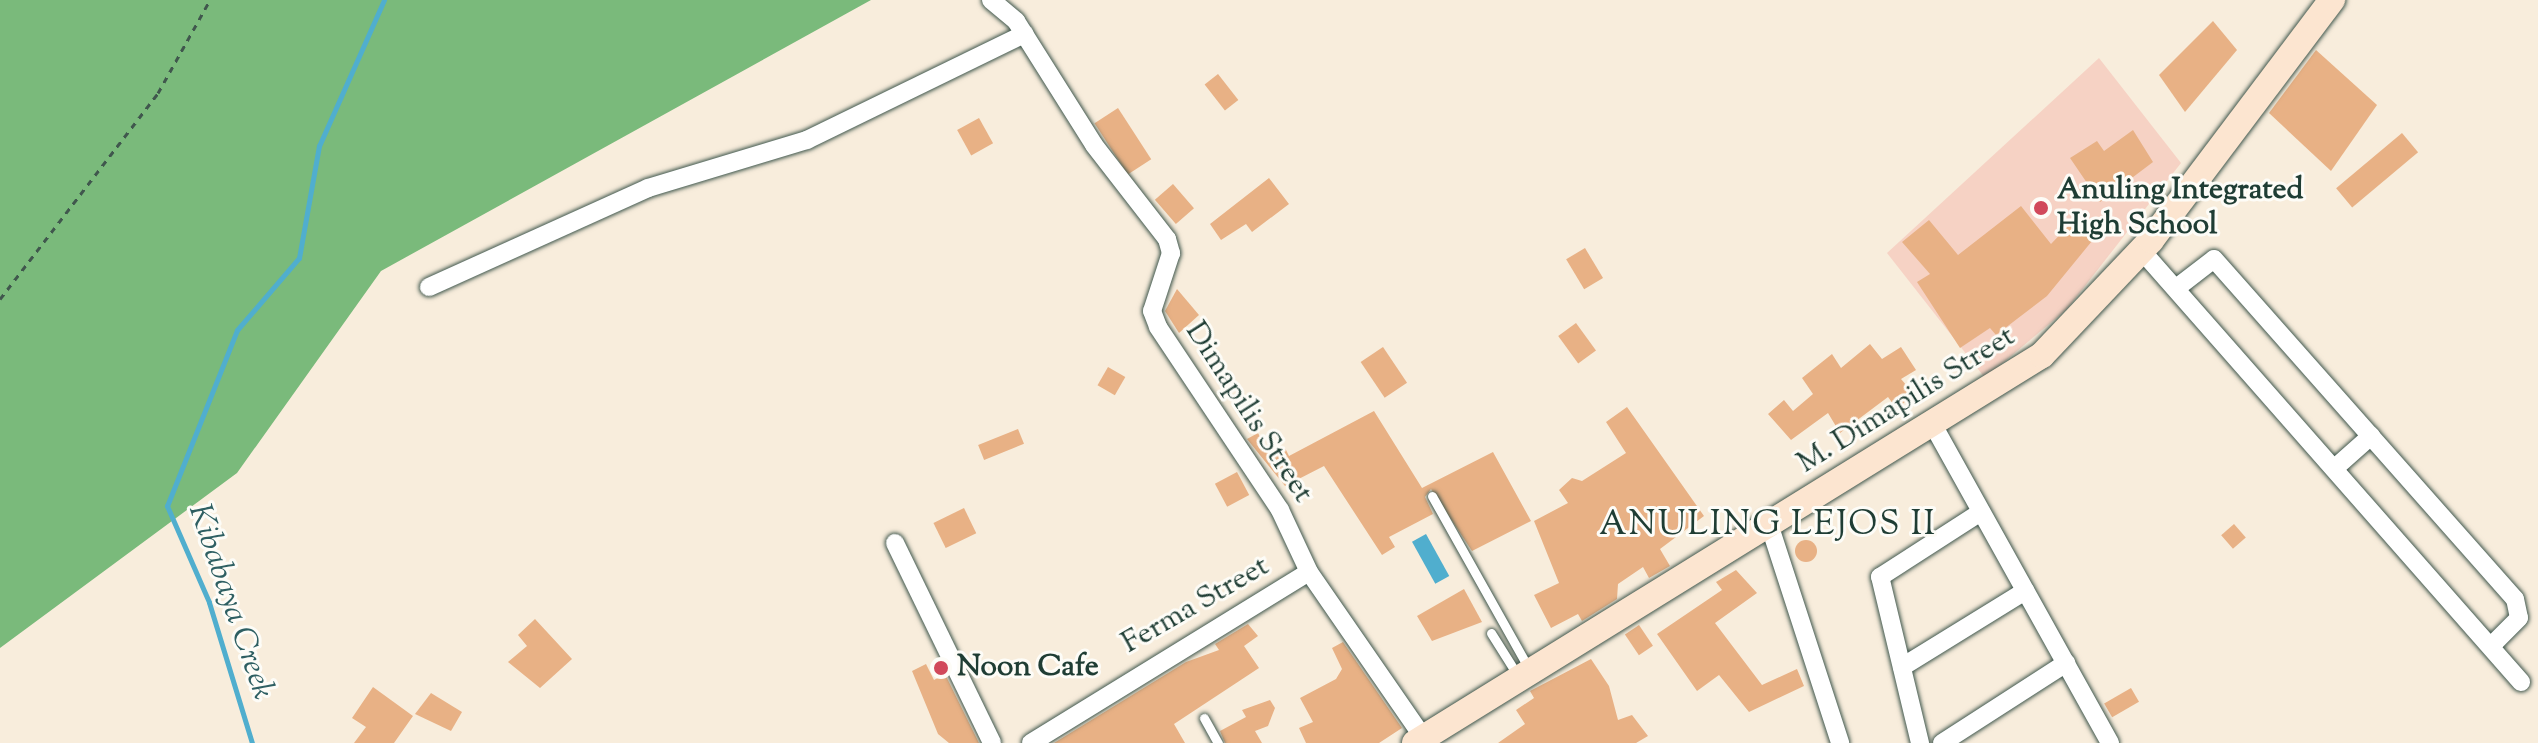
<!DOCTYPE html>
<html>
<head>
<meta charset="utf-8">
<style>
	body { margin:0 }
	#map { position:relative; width:2538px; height:743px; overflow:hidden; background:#f8eddc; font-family:"Sorts Mill Goudy",serif }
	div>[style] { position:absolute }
	.built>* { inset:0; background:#f6d2c4 }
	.forest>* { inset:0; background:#7aba7b }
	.water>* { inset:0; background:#50aece; transform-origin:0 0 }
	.stream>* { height:5px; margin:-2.5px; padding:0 2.5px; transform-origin:2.5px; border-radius:2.5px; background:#50aece }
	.building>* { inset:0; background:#e8b185; transform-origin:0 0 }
	.round { border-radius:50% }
	.path>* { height:3px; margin-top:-1.5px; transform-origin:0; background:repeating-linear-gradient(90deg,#40574d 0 6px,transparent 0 12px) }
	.roads { filter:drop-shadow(0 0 2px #40574d) drop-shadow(0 0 2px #40574d) }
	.lane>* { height:9px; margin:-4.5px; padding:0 4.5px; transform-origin:4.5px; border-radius:4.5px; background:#fff }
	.street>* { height:18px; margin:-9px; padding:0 9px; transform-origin:9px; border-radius:9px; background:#fff }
	.secondary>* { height:26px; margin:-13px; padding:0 13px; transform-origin:13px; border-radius:13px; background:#fce5d0 }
	.dots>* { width:22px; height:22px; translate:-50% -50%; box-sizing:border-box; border:4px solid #fdfcf7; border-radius:50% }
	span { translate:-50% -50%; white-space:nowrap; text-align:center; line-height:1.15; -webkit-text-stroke:6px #fdfcf7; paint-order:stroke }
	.poi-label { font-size:30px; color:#1f3d34; font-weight:700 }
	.left { translate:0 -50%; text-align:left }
	.street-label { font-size:30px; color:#1f3d34 }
	.water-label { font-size:32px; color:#2e5f62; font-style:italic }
	.quarter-label { font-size:34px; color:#1f3d34; letter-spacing:2px }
</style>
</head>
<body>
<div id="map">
	<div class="built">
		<i style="clip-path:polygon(2099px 58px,2181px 163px,2067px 309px,1985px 378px,1887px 253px)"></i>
	</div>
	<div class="forest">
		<i style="clip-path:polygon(0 0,871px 0,381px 271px,237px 473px,0 648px)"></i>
	</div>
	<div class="water">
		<i style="left:1426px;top:534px;width:48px;height:16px;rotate:61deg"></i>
	</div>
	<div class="stream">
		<i style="left:252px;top:743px;width:147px;rotate:-107deg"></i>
		<i style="left:209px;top:602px;width:105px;rotate:-113.6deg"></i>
		<i style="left:167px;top:506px;width:189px;rotate:-68.3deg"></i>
		<i style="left:237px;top:330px;width:95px;rotate:-49.3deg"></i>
		<i style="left:299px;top:258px;width:114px;rotate:-79.9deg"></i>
		<i style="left:319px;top:146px;width:160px;rotate:-66deg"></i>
	</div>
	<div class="building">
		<i style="clip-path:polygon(2213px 21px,2237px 50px,2185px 112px,2159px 75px)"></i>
		<i style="clip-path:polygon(2316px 50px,2377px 105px,2331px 171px,2269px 113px)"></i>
		<i style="left:1218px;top:74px;width:33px;height:17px;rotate:52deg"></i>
		<i style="left:1118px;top:108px;width:61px;height:28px;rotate:57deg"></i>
		<i style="left:979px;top:118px;width:29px;height:25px;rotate:61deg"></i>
		<i style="clip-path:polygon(2133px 130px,2153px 162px,2100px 202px,2070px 158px,2097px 141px,2104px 151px)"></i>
		<i style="left:2402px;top:133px;width:25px;height:86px;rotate:50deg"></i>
		<i style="clip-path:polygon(1269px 178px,1289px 204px,1252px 232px,1246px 224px,1221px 240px,1210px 224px)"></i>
		<i style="left:1173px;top:184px;width:32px;height:24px;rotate:49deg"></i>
		<i style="clip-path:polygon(2021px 206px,2051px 244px,2072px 222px,2092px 241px,2047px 296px,1996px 335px,1990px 328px,1960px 348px,1917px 282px,1930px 274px,1902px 242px,1929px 220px,1958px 255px)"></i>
		<i style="left:1585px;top:248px;width:35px;height:22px;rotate:59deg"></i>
		<i style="clip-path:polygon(1177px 289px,1199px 315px,1179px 333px,1165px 311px)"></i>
		<i style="left:1576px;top:323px;width:34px;height:22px;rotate:54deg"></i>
		<i style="clip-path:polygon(1870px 344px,1882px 359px,1901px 347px,1916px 370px,1901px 379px,1914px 394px,1897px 409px,1888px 397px,1840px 433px,1828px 413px,1791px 440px,1768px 414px,1784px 400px,1793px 411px,1813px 394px,1802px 378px,1832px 354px,1841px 368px)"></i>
		<i style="left:1383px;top:347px;width:43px;height:27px;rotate:56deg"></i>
		<i style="left:1108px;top:367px;width:20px;height:21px;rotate:30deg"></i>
		<i style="clip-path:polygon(1627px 407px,1704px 516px,1660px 549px,1670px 566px,1649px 578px,1643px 567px,1618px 584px,1617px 599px,1582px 621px,1578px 614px,1551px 628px,1534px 595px,1559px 583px,1534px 521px,1568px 503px,1559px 490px,1572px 478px,1582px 481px,1626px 453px,1606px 422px)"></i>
		<i style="clip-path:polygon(1374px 411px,1422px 488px,1493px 452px,1531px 521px,1472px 551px,1431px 489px,1425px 497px,1433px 514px,1389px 537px,1395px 547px,1382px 555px,1324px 466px,1285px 486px,1247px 439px,1258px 433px,1270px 456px,1285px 448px,1289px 456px)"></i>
		<i style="left:1018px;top:429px;width:16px;height:43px;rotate:68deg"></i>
		<i style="left:1237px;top:472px;width:26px;height:25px;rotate:62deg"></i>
		<i style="left:964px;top:508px;width:28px;height:34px;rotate:64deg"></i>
		<i style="left:2234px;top:524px;width:18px;height:17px;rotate:49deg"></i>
		<i class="round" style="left:1795px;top:540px;width:22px;height:22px"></i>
		<i style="clip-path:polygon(1736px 570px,1757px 593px,1715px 623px,1762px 685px,1797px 669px,1804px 686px,1749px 712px,1719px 675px,1697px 691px,1657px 634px,1722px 590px,1716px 582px)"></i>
		<i style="clip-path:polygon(1464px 589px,1482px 622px,1432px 641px,1417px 616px)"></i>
		<i style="clip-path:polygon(535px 619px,572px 659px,540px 688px,508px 662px,527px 646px,518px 635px)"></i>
		<i style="clip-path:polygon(1248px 624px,1258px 636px,1244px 646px,1259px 668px,1174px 724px,1185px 743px,1054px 743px,1186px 662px,1219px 650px,1215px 644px)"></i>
		<i style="left:1639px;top:625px;width:25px;height:17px;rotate:56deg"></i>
		<i style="clip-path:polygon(1343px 642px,1402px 728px,1379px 743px,1306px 743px,1299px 728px,1313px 722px,1300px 698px,1336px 679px,1342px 669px,1332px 648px)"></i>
		<i style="clip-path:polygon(1591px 659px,1609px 686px,1618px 720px,1632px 715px,1648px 736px,1636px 743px,1498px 743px,1525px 724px,1516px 710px,1534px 698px,1530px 691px)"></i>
		<i style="clip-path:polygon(926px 664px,934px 680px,945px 674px,979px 743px,949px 743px,938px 734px,912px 671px)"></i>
		<i style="clip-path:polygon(373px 687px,413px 716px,394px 743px,354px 743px,366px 727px,352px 718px)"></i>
		<i style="left:2131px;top:688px;width:16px;height:31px;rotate:60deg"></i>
		<i style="clip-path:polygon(431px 693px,462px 712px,451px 731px,415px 714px)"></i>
		<i style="clip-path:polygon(1270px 700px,1275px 708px,1268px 726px,1255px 731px,1262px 743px,1225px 743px,1220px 731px,1246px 717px,1242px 710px)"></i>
	</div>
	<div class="path">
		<i style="left:0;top:299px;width:260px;rotate:-52.5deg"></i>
		<i style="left:158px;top:93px;width:107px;rotate:-60.8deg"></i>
	</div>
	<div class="roads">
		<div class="lane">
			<i style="left:1432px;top:496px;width:198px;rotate:60.7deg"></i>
			<i style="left:1491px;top:633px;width:51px;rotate:57.9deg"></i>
			<i style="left:1204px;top:718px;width:29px;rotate:61deg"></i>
		</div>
		<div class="street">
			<i style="left:991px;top:0;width:33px;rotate:40deg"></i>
			<i style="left:1016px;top:21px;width:146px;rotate:57.8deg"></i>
			<i style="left:1094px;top:145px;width:119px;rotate:52.2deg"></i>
			<i style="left:1167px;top:239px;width:15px;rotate:74deg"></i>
			<i style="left:1171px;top:253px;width:61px;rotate:108.1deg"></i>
			<i style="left:1152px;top:311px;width:17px;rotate:69deg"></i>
			<i style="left:1158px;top:327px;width:220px;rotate:56.3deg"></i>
			<i style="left:1280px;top:510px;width:68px;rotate:64.9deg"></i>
			<i style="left:1309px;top:572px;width:208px;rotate:55.4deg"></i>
			<i style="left:2142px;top:251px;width:574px;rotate:48.67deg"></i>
			<i style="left:2179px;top:286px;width:44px;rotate:-37.6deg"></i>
			<i style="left:2214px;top:259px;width:454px;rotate:48.5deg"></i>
			<i style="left:2515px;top:599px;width:19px;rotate:78deg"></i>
			<i style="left:2519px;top:618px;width:40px;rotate:135deg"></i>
			<i style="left:429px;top:287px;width:240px;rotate:-24.3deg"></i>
			<i style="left:648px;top:188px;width:166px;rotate:-16.8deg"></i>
			<i style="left:807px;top:140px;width:242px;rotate:-26deg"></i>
			<i style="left:1932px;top:423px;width:366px;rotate:60.9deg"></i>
			<i style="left:2336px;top:467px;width:47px;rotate:-41.5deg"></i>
			<i style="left:1770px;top:527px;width:227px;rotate:72deg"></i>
			<i style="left:895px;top:543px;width:222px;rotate:64.1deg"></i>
			<i style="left:1902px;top:667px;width:145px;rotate:-31.7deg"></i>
			<i style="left:1031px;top:743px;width:326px;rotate:-31.6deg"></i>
			<i style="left:1920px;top:743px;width:171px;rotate:-103.5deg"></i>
			<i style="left:1880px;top:577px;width:120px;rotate:-32.8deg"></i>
			<i style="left:1942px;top:743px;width:148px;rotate:-32.8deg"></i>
		</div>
		<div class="secondary">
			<i style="left:1415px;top:743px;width:737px;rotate:-31.75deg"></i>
			<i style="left:2042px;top:355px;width:158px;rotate:-46.5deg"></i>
			<i style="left:2151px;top:240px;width:301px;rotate:-53deg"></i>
		</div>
	</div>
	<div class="dots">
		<i style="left:2041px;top:208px;background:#d1495b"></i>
		<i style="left:941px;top:668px;background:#d1495b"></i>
	</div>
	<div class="poi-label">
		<span class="left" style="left:2057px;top:208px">Anuling Integrated<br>High School</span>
		<span class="left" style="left:957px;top:668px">Noon Cafe</span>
	</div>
	<div class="street-label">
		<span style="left:1907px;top:401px;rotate:-32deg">M. Dimapilis Street</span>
		<span style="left:1248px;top:413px;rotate:57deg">Dimapilis Street</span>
		<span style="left:1196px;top:606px;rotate:-30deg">Ferma Street</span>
	</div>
	<div class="water-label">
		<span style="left:230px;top:602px;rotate:71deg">Kibabaya Creek</span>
	</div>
	<div class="quarter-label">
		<span style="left:1768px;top:526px">ANULING LEJOS II</span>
	</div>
</div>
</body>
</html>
